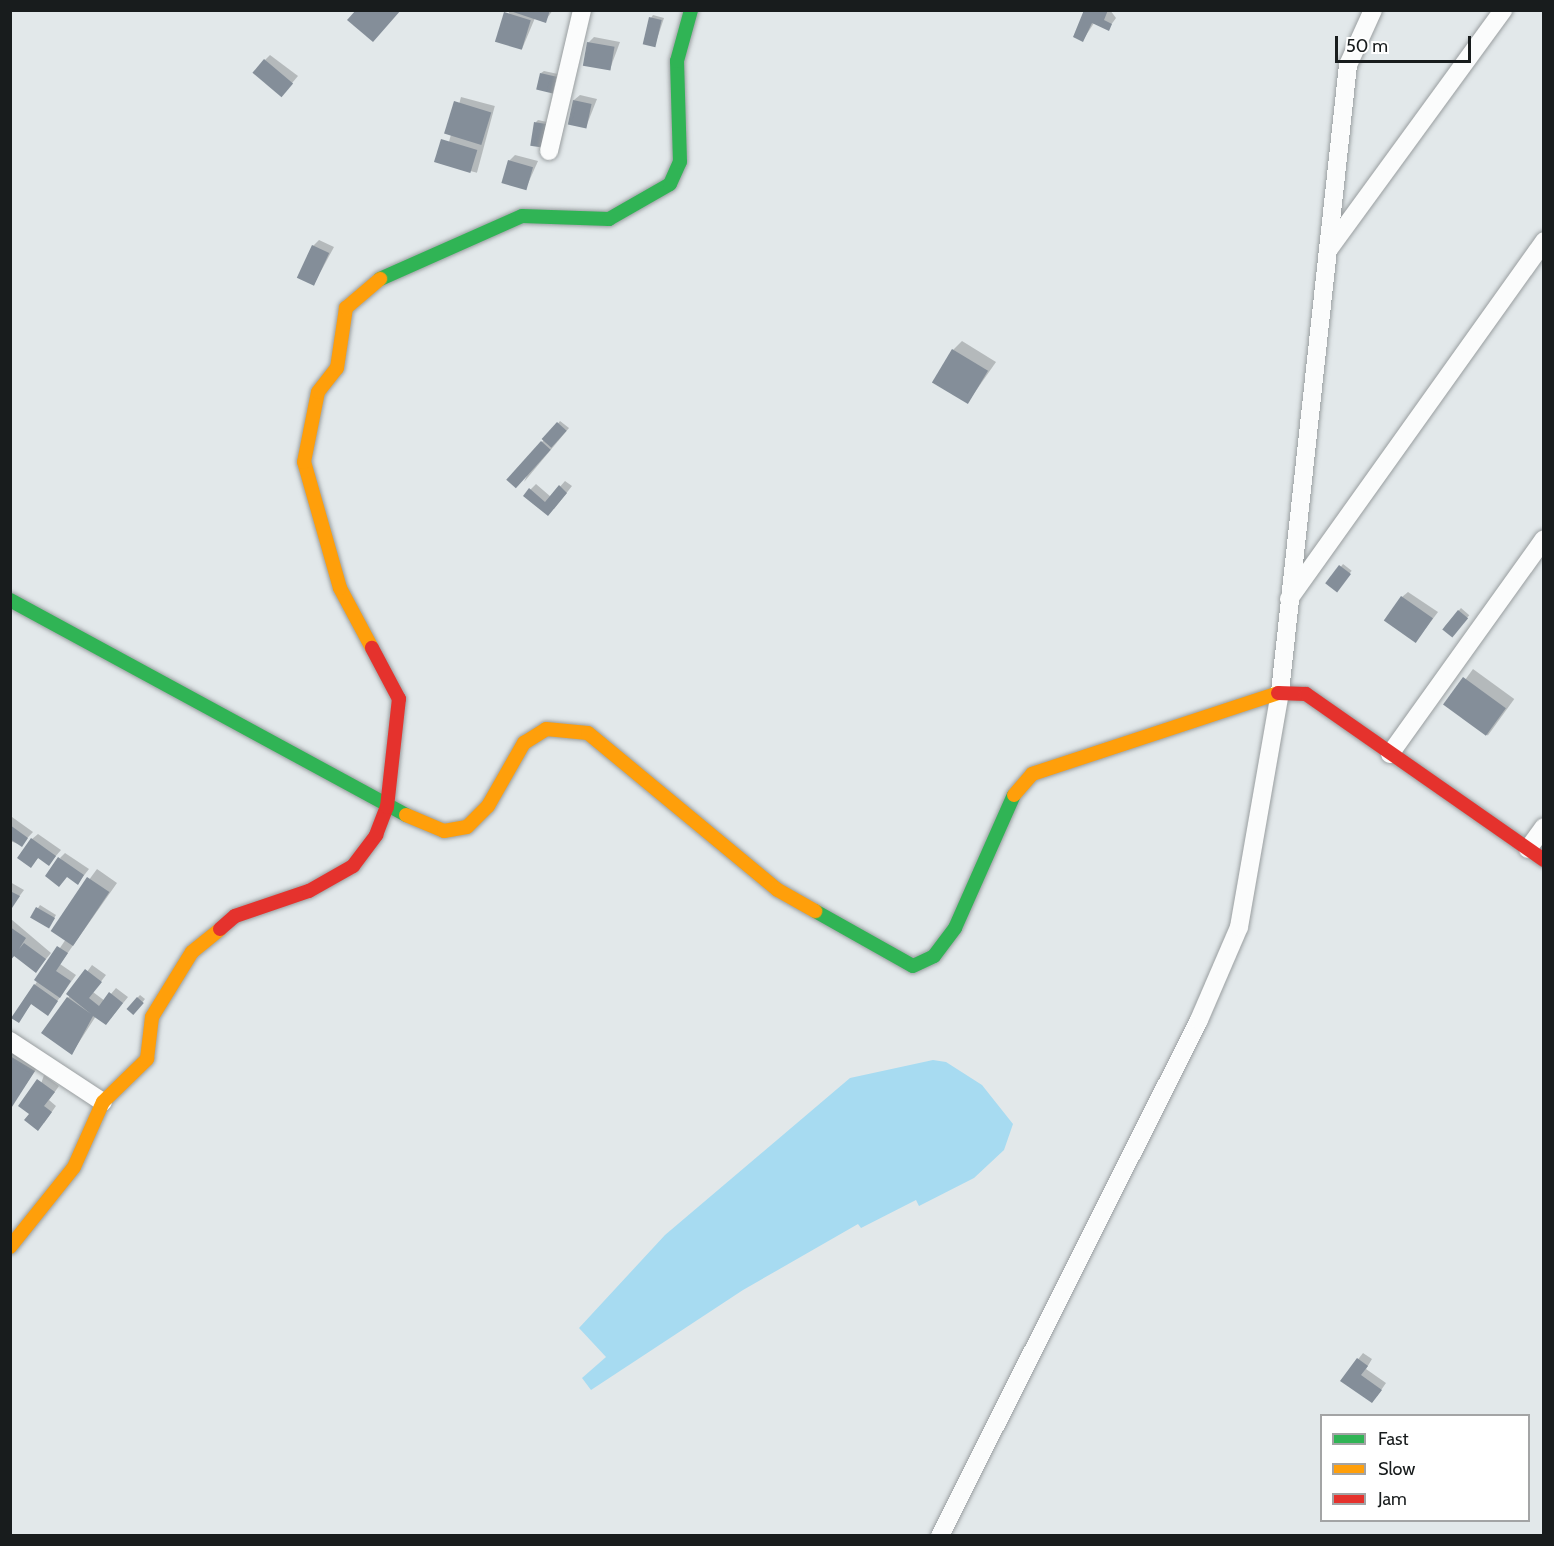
<!DOCTYPE html>
<html>
<head>
<meta charset="utf-8">
<style>
	body { margin:0 }
	#map { position:relative; width:1554px; height:1546px; overflow:hidden; background:#e2e8ea; font-family:Cabin,sans-serif }
	div>[style] { position:absolute }
	.green>* { inset:0; background:#a7dbf1 }
	.shadow>* { inset:0; background:#0003; transform-origin:0 0 }
	.building>* { inset:0; background:#848e99; transform-origin:0 0 }
	.roads { filter:drop-shadow(0 0 2px #999ea0) drop-shadow(0 0 2px #999ea0) }
	.street>* { height:18px; margin:-9px; padding:0 9px; transform-origin:9px; border-radius:9px; background:#fbfcfc }
	.fast>* { height:14px; margin:-7px; padding:0 7px; transform-origin:7px; border-radius:7px; background:#30b455 }
	.slow>* { height:14px; margin:-7px; padding:0 7px; transform-origin:7px; border-radius:7px; background:#ff9f0a }
	.jam>* { height:14px; margin:-7px; padding:0 7px; transform-origin:7px; border-radius:7px; background:#e5322d }
	span { translate:-50% -50%; white-space:nowrap; text-align:center; line-height:1.15; -webkit-text-stroke:6px #fff; paint-order:stroke }
	.frame { position:absolute; inset:0; border:12px solid #181c1d; pointer-events:none }
	.legend { position:absolute; left:1320px; top:1414px; width:210px; height:108px; box-sizing:border-box; background:#fff; border:2px solid #a3a4a5; margin:0; padding:8px 10px; list-style:none; font-size:18px; color:#181c1d }
	.legend li { display:flex; align-items:center; gap:12px; height:30px }
	.legend b { width:30px; border:2px solid #a3a4a5 }
	.scale { position:absolute; left:1335px; top:36px; width:136px; height:27px; box-sizing:border-box; border:3px solid #181c1d; border-top:0; padding-left:8px; font-size:18px; line-height:21px; white-space:nowrap; color:#181c1d; -webkit-text-stroke:4px #fff; paint-order:stroke }
</style>
</head>
<body>
<div id="map">
	<div class="green">
		<i style="clip-path:polygon(933px 1060px,946px 1062px,982px 1085px,1013px 1124px,1004px 1150px,974px 1178px,919px 1206px,916px 1200px,861px 1228px,858px 1224px,743px 1290px,591px 1390px,582px 1378px,606px 1357px,579px 1328px,665px 1235px,850px 1078px)"></i>
	</div>
	<div class="shadow">
		<i style="clip-path:polygon(508px 10px,553px 10px,545px 21px,535px 18px,522px 49px)"></i>
		<i style="clip-path:polygon(1086px 10px,1110px 10px,1116px 18px,1108px 29px,1094px 23px,1083px 40px)"></i>
		<i style="clip-path:polygon(653px 15px,664px 18px,655px 45px,651px 18px)"></i>
		<i style="clip-path:polygon(594px 37px,620px 42px,610px 69px,588px 43px)"></i>
		<i style="clip-path:polygon(270px 55px,298px 76px,287px 89px,265px 60px)"></i>
		<i style="clip-path:polygon(544px 71px,558px 74px,552px 93px,541px 73px)"></i>
		<i style="clip-path:polygon(580px 95px,597px 99px,586px 127px,574px 100px)"></i>
		<i style="left:461px;top:97px;width:35px;height:69px;rotate:15deg"></i>
		<i style="clip-path:polygon(538px 120px,547px 122px,540px 147px,536px 122px)"></i>
		<i style="clip-path:polygon(515px 155px,538px 161px,526px 188px,509px 161px)"></i>
		<i style="clip-path:polygon(319px 240px,334px 247px,314px 284px,313px 246px)"></i>
		<i style="clip-path:polygon(962px 341px,996px 362px,968px 402px,953px 350px)"></i>
		<i style="clip-path:polygon(560px 421px,569px 428px,524px 482px,542px 442px)"></i>
		<i style="clip-path:polygon(565px 481px,572px 486px,554px 509px,525px 495px,536px 484px,551px 497px)"></i>
		<i style="left:1343px;top:564px;width:11px;height:25px;rotate:38deg"></i>
		<i style="clip-path:polygon(1408px 592px,1438px 612px,1417px 640px,1402px 597px)"></i>
		<i style="left:1461px;top:608px;width:11px;height:26px;rotate:41deg"></i>
		<i style="left:1473px;top:669px;width:51px;height:45px;rotate:36deg"></i>
		<i style="clip-path:polygon(12px 817px,33px 832px,21px 845px,10px 841px)"></i>
		<i style="clip-path:polygon(38px 834px,61px 850px,49px 864px,39px 857px,31px 866px,32px 839px)"></i>
		<i style="clip-path:polygon(65px 853px,89px 869px,78px 883px,60px 858px)"></i>
		<i style="clip-path:polygon(97px 869px,117px 883px,60px 964px,76px 975px,48px 1014px,32px 1003px,18px 1021px,13px 1017px,66px 939px,52px 930px)"></i>
		<i style="clip-path:polygon(10px 882px,24px 890px,12px 906px,10px 905px)"></i>
		<i style="clip-path:polygon(40px 905px,56px 915px,50px 925px,32px 917px)"></i>
		<i style="clip-path:polygon(11px 919px,51px 953px,41px 965px,15px 955px,10px 960px)"></i>
		<i style="clip-path:polygon(92px 965px,106px 975px,93px 992px,105px 1001px,116px 988px,128px 997px,111px 1018px,96px 1016px,72px 1053px,68px 998px)"></i>
		<i style="clip-path:polygon(140px 995px,145px 999px,134px 1013px,128px 1008px)"></i>
		<i style="clip-path:polygon(14px 1050px,39px 1065px,10px 1108px,10px 1054px)"></i>
		<i style="clip-path:polygon(44px 1075px,59px 1086px,49px 1100px,56px 1106px,44px 1123px,31px 1113px)"></i>
		<i style="clip-path:polygon(1363px 1353px,1372px 1359px,1366px 1369px,1386px 1383px,1377px 1396px,1342px 1380px)"></i>
	</div>
	<div class="building">
		<i style="clip-path:polygon(356px 10px,401px 10px,373px 42px,347px 20px)"></i>
		<i style="clip-path:polygon(507px 10px,550px 10px,546px 23px)"></i>
		<i style="clip-path:polygon(1084px 10px,1108px 10px,1104px 20px,1112px 24px,1109px 31px,1092px 23px,1083px 42px,1073px 37px)"></i>
		<i style="left:504px;top:12px;width:28px;height:31px;rotate:17deg"></i>
		<i style="left:649px;top:17px;width:13px;height:28px;rotate:13deg"></i>
		<i style="left:587px;top:42px;width:28px;height:24px;rotate:10deg"></i>
		<i style="left:264px;top:59px;width:38px;height:18px;rotate:40deg"></i>
		<i style="left:540px;top:73px;width:17px;height:17px;rotate:13deg"></i>
		<i style="left:573px;top:100px;width:19px;height:25px;rotate:12deg"></i>
		<i style="left:454px;top:101px;width:39px;height:34px;rotate:17deg"></i>
		<i style="left:534px;top:122px;width:12px;height:24px;rotate:9deg"></i>
		<i style="left:441px;top:139px;width:38px;height:24px;rotate:17deg"></i>
		<i style="left:508px;top:160px;width:26px;height:24px;rotate:16deg"></i>
		<i style="left:312px;top:245px;width:19px;height:36px;rotate:25deg"></i>
		<i style="left:952px;top:349px;width:42px;height:39px;rotate:31deg"></i>
		<i style="left:557px;top:422px;width:13px;height:23px;rotate:42deg"></i>
		<i style="left:541px;top:441px;width:13px;height:52px;rotate:42deg"></i>
		<i style="clip-path:polygon(559px 485px,567px 493px,548px 516px,523px 496px,529px 488px,545px 502px)"></i>
		<i style="left:1339px;top:565px;width:15px;height:23px;rotate:37deg"></i>
		<i style="left:1401px;top:596px;width:39px;height:30px;rotate:35deg"></i>
		<i style="left:1458px;top:610px;width:13px;height:25px;rotate:39deg"></i>
		<i style="left:1463px;top:677px;width:53px;height:34px;rotate:36deg"></i>
		<i style="clip-path:polygon(10px 825px,28px 838px,22px 847px,10px 839px)"></i>
		<i style="clip-path:polygon(31px 838px,56px 856px,49px 866px,38px 858px,31px 868px,17px 858px)"></i>
		<i style="clip-path:polygon(58px 857px,84px 875px,78px 885px,67px 877px,59px 887px,45px 876px)"></i>
		<i style="left:87px;top:877px;width:27px;height:65px;rotate:34deg"></i>
		<i style="clip-path:polygon(10px 891px,20px 896px,12px 908px,10px 907px)"></i>
		<i style="left:36px;top:907px;width:22px;height:12px;rotate:30deg"></i>
		<i style="clip-path:polygon(10px 927px,26px 938px,19px 949px,24px 943px,46px 959px,36px 973px,14px 956px,10px 961px)"></i>
		<i style="clip-path:polygon(57px 946px,68px 953px,56px 971px,71px 981px,60px 998px,34px 980px)"></i>
		<i style="clip-path:polygon(85px 969px,102px 982px,89px 998px,99px 1006px,109px 992px,123px 1003px,106px 1025px,93px 1016px,72px 1055px,41px 1033px,67px 997px,91px 1014px,66px 994px)"></i>
		<i style="clip-path:polygon(34px 984px,58px 1001px,48px 1016px,31px 1004px,19px 1023px,11px 1018px)"></i>
		<i style="left:137px;top:997px;width:9px;height:16px;rotate:41deg"></i>
		<i style="clip-path:polygon(10px 1056px,35px 1071px,10px 1110px)"></i>
		<i style="clip-path:polygon(37px 1079px,55px 1092px,44px 1106px,52px 1112px,38px 1131px,24px 1120px,29px 1114px,18px 1106px)"></i>
		<i style="clip-path:polygon(1357px 1358px,1368px 1366px,1361px 1375px,1382px 1390px,1372px 1403px,1340px 1381px)"></i>
	</div>
	<div class="roads">
		<div class="street">
			<i style="left:549px;top:151px;width:145px;rotate:-76.8deg"></i>
			<i style="left:1329px;top:249px;width:296px;rotate:-53.9deg"></i>
			<i style="left:1289px;top:599px;width:440px;rotate:-54.5deg"></i>
			<i style="left:1390px;top:754px;width:264px;rotate:-54.4deg"></i>
			<i style="left:1528px;top:849px;width:27px;rotate:-54deg"></i>
			<i style="left:10px;top:1041px;width:111px;rotate:33.3deg"></i>
			<i style="left:940px;top:1536px;width:577px;rotate:-63.35deg"></i>
			<i style="left:1199px;top:1020px;width:101px;rotate:-66.7deg"></i>
			<i style="left:1239px;top:927px;width:239px;rotate:-80.1deg"></i>
			<i style="left:1280px;top:692px;width:631px;rotate:-83.81deg"></i>
			<i style="left:1348px;top:65px;width:60px;rotate:-65.6deg"></i>
		</div>
		<div class="fast">
			<i style="left:380px;top:279px;width:155px;rotate:-23.9deg"></i>
			<i style="left:522px;top:216px;width:87px;rotate:2deg"></i>
			<i style="left:609px;top:219px;width:70px;rotate:-29.8deg"></i>
			<i style="left:670px;top:184px;width:24px;rotate:-66deg"></i>
			<i style="left:680px;top:162px;width:101px;rotate:-91.7deg"></i>
			<i style="left:677px;top:61px;width:53px;rotate:-74.6deg"></i>
			<i style="left:10px;top:600px;width:451px;rotate:28.5deg"></i>
			<i style="left:815px;top:911px;width:112px;rotate:29.3deg"></i>
			<i style="left:913px;top:966px;width:23px;rotate:-25deg"></i>
			<i style="left:934px;top:956px;width:35px;rotate:-53deg"></i>
			<i style="left:955px;top:928px;width:145px;rotate:-66.1deg"></i>
		</div>
		<div class="slow">
			<i style="left:372px;top:648px;width:68px;rotate:-118.1deg"></i>
			<i style="left:340px;top:588px;width:131px;rotate:-105.9deg"></i>
			<i style="left:304px;top:462px;width:71px;rotate:-78.7deg"></i>
			<i style="left:318px;top:392px;width:31px;rotate:-52deg"></i>
			<i style="left:337px;top:368px;width:61px;rotate:-81.5deg"></i>
			<i style="left:346px;top:308px;width:45px;rotate:-40.5deg"></i>
			<i style="left:1014px;top:795px;width:28px;rotate:-49deg"></i>
			<i style="left:1032px;top:774px;width:259px;rotate:-18.2deg"></i>
			<i style="left:406px;top:815px;width:41px;rotate:22.8deg"></i>
			<i style="left:444px;top:831px;width:23px;rotate:-10deg"></i>
			<i style="left:467px;top:827px;width:30px;rotate:-45deg"></i>
			<i style="left:488px;top:806px;width:73px;rotate:-60.3deg"></i>
			<i style="left:524px;top:743px;width:26px;rotate:-32deg"></i>
			<i style="left:546px;top:729px;width:42px;rotate:5.4deg"></i>
			<i style="left:588px;top:733px;width:246px;rotate:39.6deg"></i>
			<i style="left:778px;top:890px;width:43px;rotate:29.6deg"></i>
			<i style="left:10px;top:1247px;width:102px;rotate:-51.3deg"></i>
			<i style="left:74px;top:1167px;width:71px;rotate:-66deg"></i>
			<i style="left:103px;top:1102px;width:62px;rotate:-44.3deg"></i>
			<i style="left:147px;top:1059px;width:42px;rotate:-83.2deg"></i>
			<i style="left:152px;top:1017px;width:76px;rotate:-58.4deg"></i>
			<i style="left:192px;top:952px;width:36px;rotate:-39deg"></i>
		</div>
		<div class="jam">
			<i style="left:1278px;top:693px;width:28px;rotate:2deg"></i>
			<i style="left:1306px;top:694px;width:290px;rotate:34.9deg"></i>
			<i style="left:220px;top:929px;width:20px;rotate:-41deg"></i>
			<i style="left:235px;top:916px;width:78px;rotate:-18.7deg"></i>
			<i style="left:309px;top:891px;width:51px;rotate:-29.6deg"></i>
			<i style="left:353px;top:866px;width:39px;rotate:-53deg"></i>
			<i style="left:376px;top:835px;width:30px;rotate:-69deg"></i>
			<i style="left:387px;top:807px;width:109px;rotate:-83.7deg"></i>
			<i style="left:399px;top:699px;width:58px;rotate:-117.9deg"></i>
		</div>
	</div>
	<div class="frame"></div>
	<ul class="legend">
	<li><b style="height:8px;background:#30b455"></b>Fast</li>
	<li><b style="height:8px;background:#ff9f0a"></b>Slow</li>
	<li><b style="height:8px;background:#e5322d"></b>Jam</li>
	</ul>
	<div class="scale">50 m</div>
</div>
</body>
</html>
